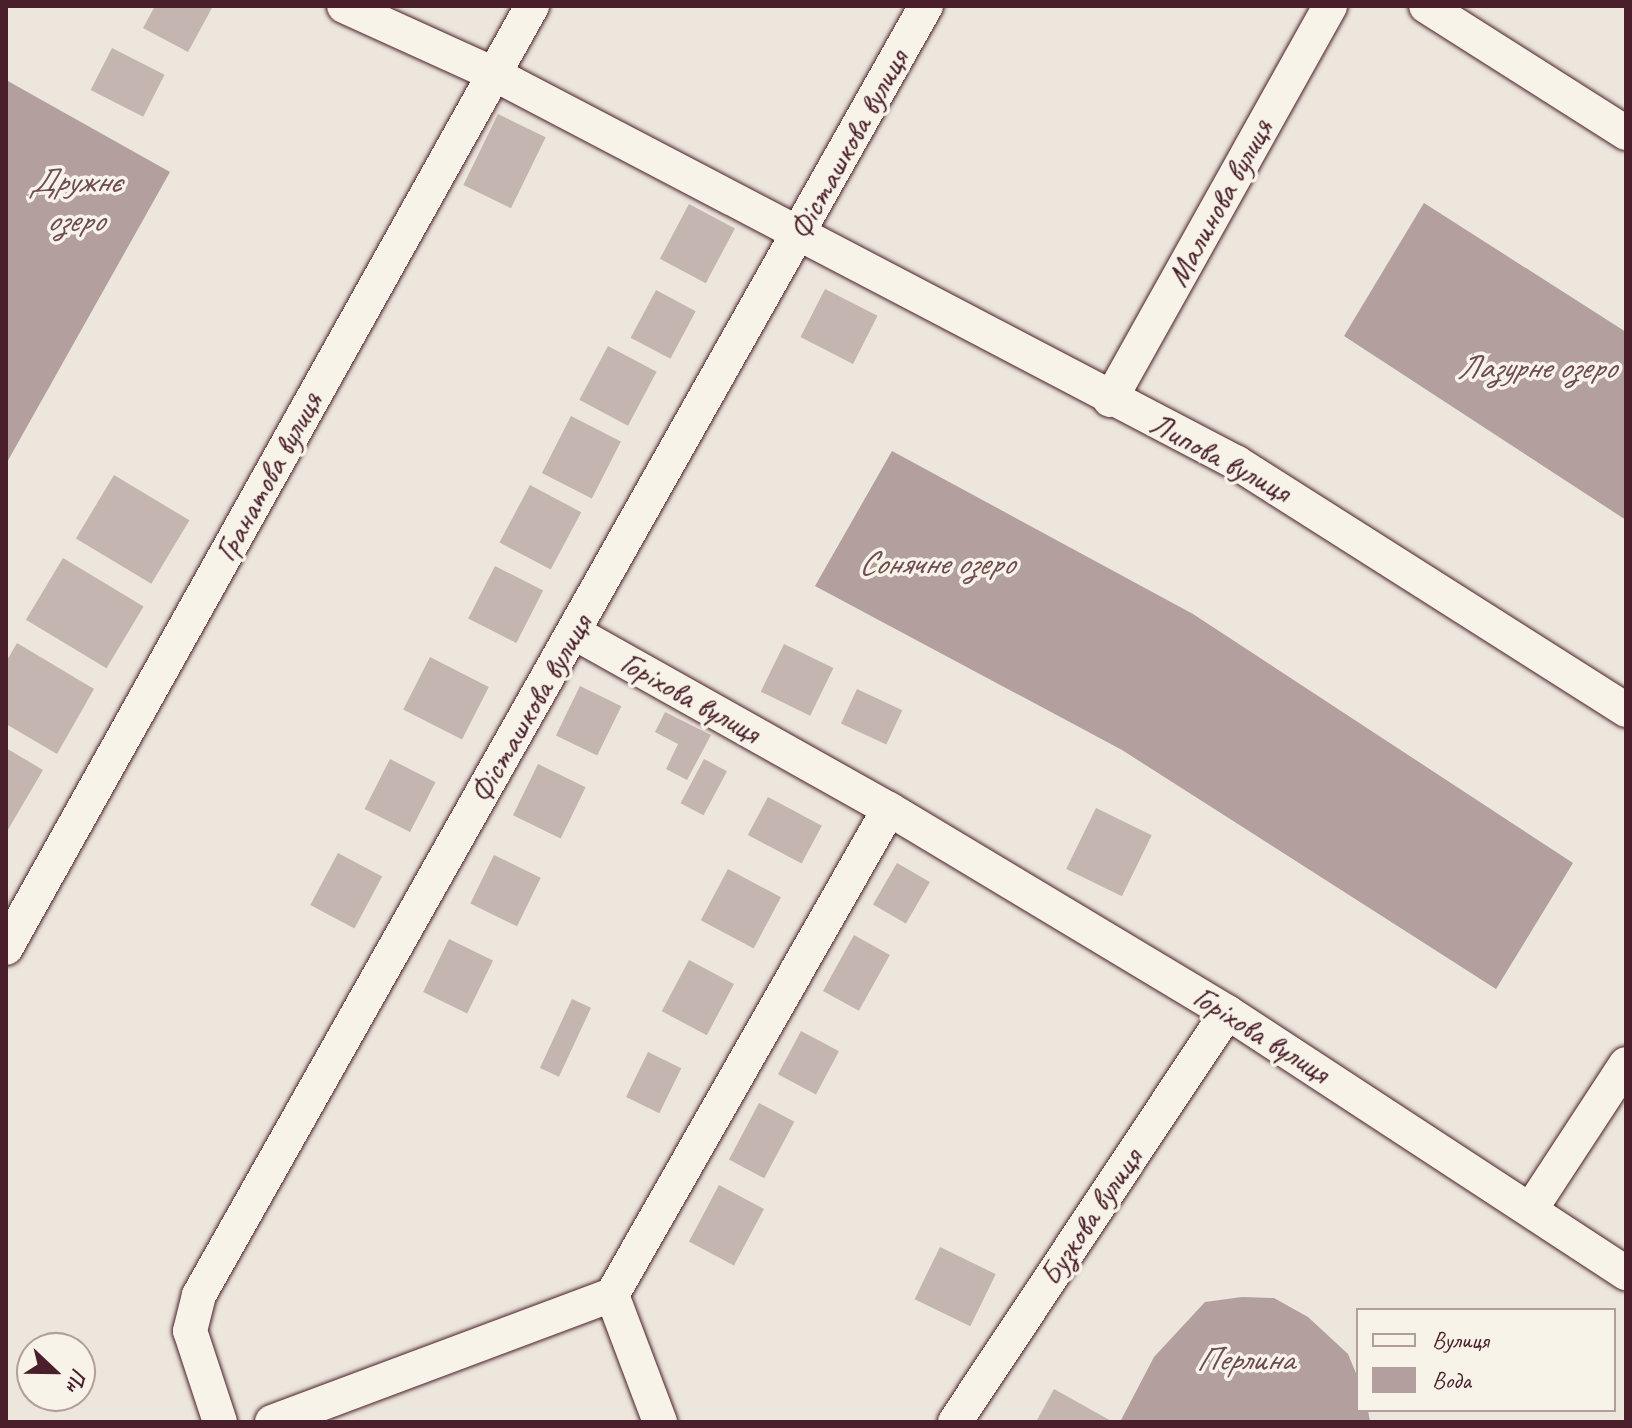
<!DOCTYPE html>
<html>
<head>
<meta charset="utf-8">
<style>
	body { margin:0 }
	#map { position:relative; width:1632px; height:1428px; overflow:hidden; background:#ece6dd; font-family:Caveat,sans-serif }
	div>[style] { position:absolute }
	.water>* { inset:0; background:#b39f9d }
	.building>* { inset:0; background:#c4b5b0; transform-origin:0 0 }
	.roads { filter:drop-shadow(0 0 2px #4a1f2b) drop-shadow(0 0 2px #4a1f2b) }
	.minor>* { height:34px; margin:-17px; padding:0 17px; transform-origin:17px; border-radius:17px; background:#f7f3e8 }
	span { translate:-50% -50%; white-space:nowrap; text-align:center; line-height:1.15; -webkit-text-stroke:7px #f7f3e8; paint-order:stroke }
	.street-label { font-size:32px; color:#4a1f2b }
	.water-label { font-size:34px; color:#6f4c53; font-style:italic }
	.frame { position:absolute; inset:0; border:8px solid #4a1f2b; pointer-events:none }
	.legend { position:absolute; left:1356px; top:1308px; width:260px; height:104px; box-sizing:border-box; background:#f7f3e8; border:2px solid #b29e9c; margin:0; padding:10px 14px; list-style:none; font-size:24px; color:#4a1f2b }
	.legend li { display:flex; align-items:center; gap:16px; height:40px }
	.legend b { width:40px; border:2px solid #b29e9c }
	.north { position:absolute; left:16px; top:1332px; width:80px; height:80px; box-sizing:border-box; background:#f7f3e8; border:2px solid #b29e9c; border-radius:50%; rotate:112deg; font-size:22px; font-weight:700; line-height:32px; text-align:center; color:#4a1f2b }
	.north::after { content:''; display:block; margin:auto; width:28px; height:36px; background:#4a1f2b; clip-path:polygon(50% 0,100% 100%,50% 72%,0 100%) }
</style>
</head>
<body>
<div id="map">
	<div class="water">
		<i style="clip-path:polygon(6px 80px,170px 172px,6px 464px)"></i>
		<i style="clip-path:polygon(1424px 203px,1626px 332px,1626px 520px,1344px 336px)"></i>
		<i style="clip-path:polygon(892px 451px,1193px 614px,1573px 863px,1496px 989px,1122px 750px,815px 586px)"></i>
		<i style="clip-path:polygon(1242px 1297px,1274px 1298px,1308px 1317px,1348px 1354px,1358px 1378px,1358px 1410px,1368px 1410px,1370px 1422px,1120px 1422px,1154px 1357px,1205px 1302px)"></i>
	</div>
	<div class="building">
		<i style="clip-path:polygon(155px 6px,213px 6px,188px 52px,143px 28px)"></i>
		<i style="left:112px;top:48px;width:59px;height:47px;rotate:27deg"></i>
		<i style="left:498px;top:114px;width:53px;height:79px;rotate:26deg"></i>
		<i style="left:689px;top:204px;width:52px;height:62px;rotate:28deg"></i>
		<i style="left:825px;top:289px;width:59px;height:54px;rotate:27deg"></i>
		<i style="left:656px;top:290px;width:45px;height:54px;rotate:28deg"></i>
		<i style="left:608px;top:346px;width:55px;height:61px;rotate:28deg"></i>
		<i style="left:571px;top:416px;width:56px;height:64px;rotate:27deg"></i>
		<i style="left:114px;top:475px;width:88px;height:74px;rotate:31deg"></i>
		<i style="left:530px;top:485px;width:58px;height:65px;rotate:28deg"></i>
		<i style="left:63px;top:558px;width:94px;height:72px;rotate:31deg"></i>
		<i style="left:495px;top:566px;width:54px;height:59px;rotate:27deg"></i>
		<i style="clip-path:polygon(17px 643px,94px 689px,57px 754px,6px 724px,6px 662px)"></i>
		<i style="left:784px;top:644px;width:55px;height:53px;rotate:26deg"></i>
		<i style="left:430px;top:657px;width:66px;height:59px;rotate:27deg"></i>
		<i style="left:580px;top:686px;width:46px;height:55px;rotate:26deg"></i>
		<i style="left:857px;top:689px;width:50px;height:38px;rotate:25deg"></i>
		<i style="clip-path:polygon(665px 712px,711px 735px,687px 780px,666px 769px,678px 744px,655px 732px)"></i>
		<i style="clip-path:polygon(6px 748px,43px 770px,6px 833px)"></i>
		<i style="left:390px;top:759px;width:51px;height:56px;rotate:27deg"></i>
		<i style="left:704px;top:759px;width:26px;height:50px;rotate:28deg"></i>
		<i style="left:538px;top:764px;width:53px;height:57px;rotate:26deg"></i>
		<i style="left:768px;top:797px;width:61px;height:43px;rotate:28deg"></i>
		<i style="left:1096px;top:808px;width:62px;height:68px;rotate:26deg"></i>
		<i style="left:338px;top:853px;width:50px;height:59px;rotate:28deg"></i>
		<i style="left:494px;top:855px;width:52px;height:54px;rotate:26deg"></i>
		<i style="left:897px;top:863px;width:38px;height:48px;rotate:30deg"></i>
		<i style="left:728px;top:869px;width:60px;height:58px;rotate:28deg"></i>
		<i style="left:854px;top:935px;width:41px;height:64px;rotate:29deg"></i>
		<i style="left:449px;top:939px;width:49px;height:59px;rotate:26deg"></i>
		<i style="left:689px;top:960px;width:51px;height:58px;rotate:28deg"></i>
		<i style="left:572px;top:999px;width:21px;height:76px;rotate:25deg"></i>
		<i style="left:801px;top:1031px;width:43px;height:49px;rotate:28deg"></i>
		<i style="left:648px;top:1052px;width:37px;height:50px;rotate:26deg"></i>
		<i style="left:759px;top:1103px;width:40px;height:64px;rotate:28deg"></i>
		<i style="left:719px;top:1185px;width:51px;height:64px;rotate:28deg"></i>
		<i style="left:940px;top:1247px;width:62px;height:58px;rotate:26deg"></i>
		<i style="clip-path:polygon(1054px 1389px,1113px 1422px,1036px 1422px)"></i>
	</div>
	<div class="roads">
		<div class="minor">
			<i style="left:344px;top:6px;width:165px;rotate:24.4deg"></i>
			<i style="left:494px;top:74px;width:839px;rotate:27.63deg"></i>
			<i style="left:1237px;top:463px;width:461px;rotate:32.4deg"></i>
			<i style="left:1426px;top:6px;width:237px;rotate:32.4deg"></i>
			<i style="left:1110px;top:400px;width:451px;rotate:-60.8deg"></i>
			<i style="left:575px;top:633px;width:360px;rotate:29.3deg"></i>
			<i style="left:889px;top:809px;width:394px;rotate:31deg"></i>
			<i style="left:1227px;top:1012px;width:477px;rotate:33.2deg"></i>
			<i style="left:6px;top:948px;width:1079px;rotate:-60.82deg"></i>
			<i style="left:1531px;top:1209px;width:173px;rotate:-56.8deg"></i>
			<i style="left:612px;top:1295px;width:559px;rotate:-60.32deg"></i>
			<i style="left:612px;top:1295px;width:136px;rotate:69.3deg"></i>
			<i style="left:220px;top:1422px;width:96px;rotate:-108.2deg"></i>
			<i style="left:190px;top:1331px;width:37px;rotate:-76deg"></i>
			<i style="left:199px;top:1295px;width:1480px;rotate:-60.58deg"></i>
			<i style="left:272px;top:1422px;width:363px;rotate:-20.5deg"></i>
			<i style="left:955px;top:1422px;width:492px;rotate:-56.4deg"></i>
		</div>
	</div>
	<div class="street-label">
		<span style="left:849px;top:145px;rotate:-61deg">Фісташкова вулиця</span>
		<span style="left:1220px;top:203px;rotate:-61deg">Малинова вулиця</span>
		<span style="left:1220px;top:458px;rotate:28deg">Липова вулиця</span>
		<span style="left:269px;top:477px;rotate:-61deg">Гранатова вулиця</span>
		<span style="left:690px;top:698px;rotate:29deg">Горіхова вулиця</span>
		<span style="left:531px;top:709px;rotate:-60deg">Фісташкова вулиця</span>
		<span style="left:1261px;top:1035px;rotate:32deg">Горіхова вулиця</span>
		<span style="left:1091px;top:1217px;rotate:-56deg">Бузкова вулиця</span>
	</div>
	<div class="water-label">
		<span style="left:75px;top:200px">Дружнє<br>озеро</span>
		<span style="left:1536px;top:367px">Лазурне озеро</span>
		<span style="left:936px;top:563px">Сонячне озеро</span>
		<span style="left:1245px;top:1359px">Перлина</span>
	</div>
	<div class="frame"></div>
	<ul class="legend">
	<li><b style="height:10px;background:#f7f3e8"></b>Вулиця</li>
	<li><b style="height:22px;background:#b39f9d"></b>Вода</li>
	</ul>
	<div class="north">Пн</div>
</div>
</body>
</html>
